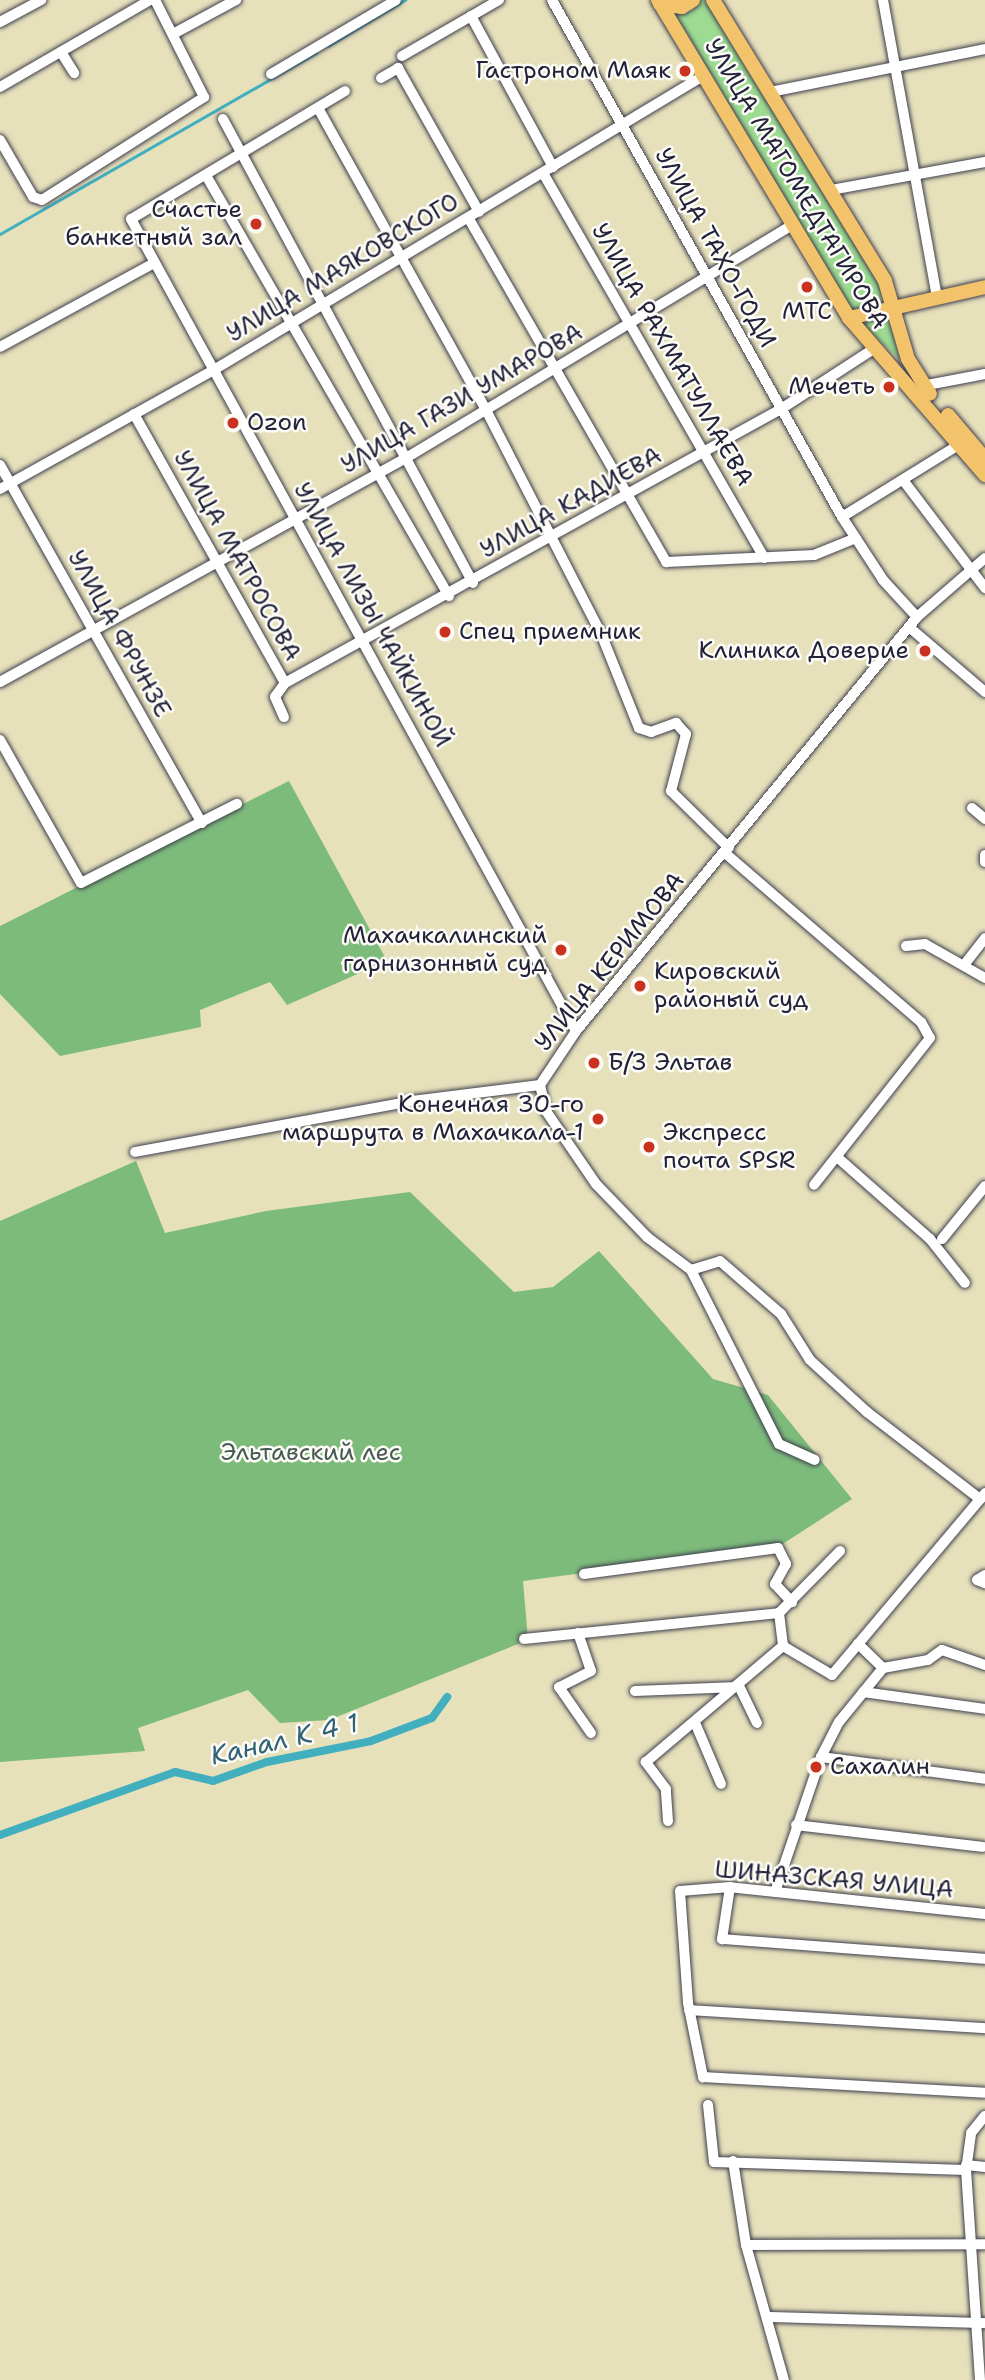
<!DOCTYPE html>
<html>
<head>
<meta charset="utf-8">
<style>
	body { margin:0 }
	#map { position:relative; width:985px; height:2380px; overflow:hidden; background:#e6e0bb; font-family:"Shantell Sans",sans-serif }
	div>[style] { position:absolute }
	.green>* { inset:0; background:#9cdb91 }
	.forest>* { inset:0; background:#7dbb7b }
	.stream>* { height:2.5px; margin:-1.25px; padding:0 1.25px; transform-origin:1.25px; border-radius:1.25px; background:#41afbe }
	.canal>* { height:8px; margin:-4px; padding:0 4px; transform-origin:4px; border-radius:4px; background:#41afbe }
	.roads { filter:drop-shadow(0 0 2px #3f3e4e) drop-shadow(0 0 2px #3f3e4e) }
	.minor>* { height:10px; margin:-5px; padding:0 5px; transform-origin:5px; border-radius:5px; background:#fff }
	.major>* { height:14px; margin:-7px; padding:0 7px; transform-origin:7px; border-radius:7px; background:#f2c36a }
	.dots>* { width:19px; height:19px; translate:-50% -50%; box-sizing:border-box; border:4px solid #fdfcf7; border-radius:50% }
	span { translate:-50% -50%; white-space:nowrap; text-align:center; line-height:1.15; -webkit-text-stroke:5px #fdfcf7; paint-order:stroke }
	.poi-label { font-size:24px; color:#22223b }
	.right { translate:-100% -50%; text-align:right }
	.left { translate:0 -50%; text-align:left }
	.street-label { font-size:24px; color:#22223b }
	.park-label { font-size:24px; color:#475a55 }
	.water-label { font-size:26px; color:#306176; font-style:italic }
</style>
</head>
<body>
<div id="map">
	<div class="green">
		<i style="clip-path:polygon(701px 0,707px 0,883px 291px,881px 301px,861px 313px,852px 310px,672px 13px,692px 11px)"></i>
		<i style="clip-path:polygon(887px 312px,900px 360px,861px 323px)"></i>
	</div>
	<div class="forest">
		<i style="clip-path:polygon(289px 781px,387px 961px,287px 1005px,270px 982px,200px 1010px,201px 1027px,60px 1056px,0 994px,0 926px)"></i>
		<i style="clip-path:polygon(136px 1161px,165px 1233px,266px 1211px,410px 1192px,514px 1292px,553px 1287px,599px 1251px,713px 1379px,768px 1395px,852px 1499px,778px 1547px,523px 1581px,528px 1640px,329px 1720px,280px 1723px,248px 1690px,138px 1728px,145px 1751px,0 1762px,0 1221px)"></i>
	</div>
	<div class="stream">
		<i style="left:328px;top:46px;width:90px;rotate:-30.9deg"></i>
		<i style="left:0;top:234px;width:364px;rotate:-29.8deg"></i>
	</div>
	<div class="canal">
		<i style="left:0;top:1835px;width:186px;rotate:-19.8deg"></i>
		<i style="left:175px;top:1772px;width:39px;rotate:13deg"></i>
		<i style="left:213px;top:1781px;width:57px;rotate:-19.4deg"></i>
		<i style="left:267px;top:1762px;width:106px;rotate:-11.4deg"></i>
		<i style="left:371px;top:1741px;width:65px;rotate:-20.7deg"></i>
		<i style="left:432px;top:1718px;width:26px;rotate:-54deg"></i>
	</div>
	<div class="roads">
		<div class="minor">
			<i style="left:552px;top:0;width:593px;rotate:60.71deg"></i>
			<i style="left:842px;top:517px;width:75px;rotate:56.9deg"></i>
			<i style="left:883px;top:580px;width:50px;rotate:47.4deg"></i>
			<i style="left:883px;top:0;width:301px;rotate:79.7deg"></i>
			<i style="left:471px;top:16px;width:172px;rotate:61.5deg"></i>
			<i style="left:0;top:22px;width:47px;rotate:-28.2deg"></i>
			<i style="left:173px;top:34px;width:72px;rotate:-28.4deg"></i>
			<i style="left:61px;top:52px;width:25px;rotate:58deg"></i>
			<i style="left:402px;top:56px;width:112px;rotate:-30deg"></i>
			<i style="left:271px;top:74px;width:145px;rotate:-30.6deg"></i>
			<i style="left:381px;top:78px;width:20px;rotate:-30deg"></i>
			<i style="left:398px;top:68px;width:165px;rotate:60.6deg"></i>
			<i style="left:0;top:87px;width:173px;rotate:-30.1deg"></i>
			<i style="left:345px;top:91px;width:249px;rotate:149.1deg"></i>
			<i style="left:131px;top:219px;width:926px;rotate:61.28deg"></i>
			<i style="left:770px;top:92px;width:219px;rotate:-11.3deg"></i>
			<i style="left:318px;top:108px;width:343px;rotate:60.9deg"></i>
			<i style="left:485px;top:408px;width:256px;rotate:62.8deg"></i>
			<i style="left:602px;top:636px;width:99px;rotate:68.1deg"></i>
			<i style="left:639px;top:728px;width:13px;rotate:18deg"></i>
			<i style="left:651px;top:732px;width:27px;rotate:-20deg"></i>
			<i style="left:676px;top:723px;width:15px;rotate:48deg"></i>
			<i style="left:686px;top:734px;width:59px;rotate:104.7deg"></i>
			<i style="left:671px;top:791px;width:81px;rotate:44.5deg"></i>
			<i style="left:223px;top:119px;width:527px;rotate:61.68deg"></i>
			<i style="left:0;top:140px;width:66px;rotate:59.9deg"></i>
			<i style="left:33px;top:197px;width:9px;rotate:18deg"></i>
			<i style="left:42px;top:200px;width:192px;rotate:-32.4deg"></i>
			<i style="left:204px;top:97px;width:109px;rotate:-116.8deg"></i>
			<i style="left:543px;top:173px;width:444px;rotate:60.1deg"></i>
			<i style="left:207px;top:177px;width:484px;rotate:60deg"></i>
			<i style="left:831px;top:190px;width:157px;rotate:-10.3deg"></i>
			<i style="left:469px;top:219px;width:396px;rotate:60.1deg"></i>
			<i style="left:666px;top:562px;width:148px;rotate:-2.7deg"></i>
			<i style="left:814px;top:555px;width:45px;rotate:-22deg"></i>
			<i style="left:0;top:347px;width:175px;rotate:-28.6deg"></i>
			<i style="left:922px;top:386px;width:64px;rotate:-10.8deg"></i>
			<i style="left:134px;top:414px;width:308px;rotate:60.7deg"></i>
			<i style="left:285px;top:683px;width:17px;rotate:126deg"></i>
			<i style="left:275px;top:697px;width:22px;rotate:66deg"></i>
			<i style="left:0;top:465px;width:411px;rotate:60.6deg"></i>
			<i style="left:903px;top:480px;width:136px;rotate:52.8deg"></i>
			<i style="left:0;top:489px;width:248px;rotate:-29.1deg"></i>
			<i style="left:217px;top:368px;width:567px;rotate:-31deg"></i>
			<i style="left:842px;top:517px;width:145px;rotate:-31.7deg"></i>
			<i style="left:909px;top:627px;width:100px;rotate:40.5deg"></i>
			<i style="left:0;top:682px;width:464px;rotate:-28.9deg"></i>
			<i style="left:406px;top:458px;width:451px;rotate:-31.1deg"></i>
			<i style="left:285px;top:683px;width:567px;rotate:-28.92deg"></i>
			<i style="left:781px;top:409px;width:108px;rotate:-33deg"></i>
			<i style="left:0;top:740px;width:164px;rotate:60.5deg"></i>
			<i style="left:81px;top:883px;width:175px;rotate:-26.9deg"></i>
			<i style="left:972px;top:808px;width:17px;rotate:40deg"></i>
			<i style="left:725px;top:853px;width:259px;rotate:40.8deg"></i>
			<i style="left:921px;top:1022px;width:18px;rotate:61deg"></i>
			<i style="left:930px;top:1038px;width:187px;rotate:128.3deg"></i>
			<i style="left:985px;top:855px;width:7px;rotate:90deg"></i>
			<i style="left:906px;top:946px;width:19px;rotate:-6deg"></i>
			<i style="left:925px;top:944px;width:69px;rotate:29.5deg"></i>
			<i style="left:964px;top:965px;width:34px;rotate:-52deg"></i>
			<i style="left:540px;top:1085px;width:27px;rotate:77deg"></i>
			<i style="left:546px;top:1111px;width:88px;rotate:55.6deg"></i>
			<i style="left:596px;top:1184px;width:74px;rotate:46.1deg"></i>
			<i style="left:647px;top:1237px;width:55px;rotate:36.9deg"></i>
			<i style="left:691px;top:1270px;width:30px;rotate:-17deg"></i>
			<i style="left:720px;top:1261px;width:81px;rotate:41deg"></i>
			<i style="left:781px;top:1314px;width:54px;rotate:57.8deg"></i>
			<i style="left:810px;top:1360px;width:77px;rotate:42.4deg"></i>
			<i style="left:867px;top:1412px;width:143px;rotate:37.6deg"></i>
			<i style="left:135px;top:1152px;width:282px;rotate:-10.4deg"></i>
			<i style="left:412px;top:1101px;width:129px;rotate:-7.1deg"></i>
			<i style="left:540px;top:1085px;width:65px;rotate:-56.3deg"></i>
			<i style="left:576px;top:1031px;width:536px;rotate:-50.52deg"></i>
			<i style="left:917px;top:617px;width:90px;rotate:-40.9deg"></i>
			<i style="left:837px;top:1157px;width:124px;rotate:41.4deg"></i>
			<i style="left:930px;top:1239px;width:56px;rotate:51.5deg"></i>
			<i style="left:942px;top:1239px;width:68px;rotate:-50.9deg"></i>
			<i style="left:691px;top:1270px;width:195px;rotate:63.2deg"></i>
			<i style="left:779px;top:1444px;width:39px;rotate:24deg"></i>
			<i style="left:840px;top:1551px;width:87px;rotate:134.5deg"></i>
			<i style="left:779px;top:1613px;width:33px;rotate:83deg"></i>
			<i style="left:783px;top:1646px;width:57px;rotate:30.6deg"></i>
			<i style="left:832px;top:1675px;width:238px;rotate:-49.9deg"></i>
			<i style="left:584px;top:1574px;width:196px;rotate:-7.6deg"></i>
			<i style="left:778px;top:1548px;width:18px;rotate:63deg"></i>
			<i style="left:786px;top:1564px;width:23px;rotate:119deg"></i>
			<i style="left:775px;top:1584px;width:25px;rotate:47deg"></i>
			<i style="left:985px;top:1575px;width:9px;rotate:148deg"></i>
			<i style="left:977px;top:1580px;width:9px;rotate:21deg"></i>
			<i style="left:578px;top:1633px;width:40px;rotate:71.1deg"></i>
			<i style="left:591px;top:1671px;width:36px;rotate:153deg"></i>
			<i style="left:559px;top:1687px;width:56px;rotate:55.2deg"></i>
			<i style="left:524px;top:1639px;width:256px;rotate:-5.8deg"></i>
			<i style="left:883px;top:1668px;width:46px;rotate:-10.1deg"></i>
			<i style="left:928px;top:1660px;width:17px;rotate:-36deg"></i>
			<i style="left:942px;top:1650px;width:46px;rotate:19.2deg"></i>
			<i style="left:739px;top:1686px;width:41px;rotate:64.1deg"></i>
			<i style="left:635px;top:1691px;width:103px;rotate:-2.2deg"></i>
			<i style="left:863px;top:1692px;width:123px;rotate:7.9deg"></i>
			<i style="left:696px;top:1725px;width:64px;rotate:67deg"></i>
			<i style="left:821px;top:1757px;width:165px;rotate:7.6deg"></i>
			<i style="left:668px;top:1821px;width:32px;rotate:-94deg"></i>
			<i style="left:666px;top:1789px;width:34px;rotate:-127deg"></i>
			<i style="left:646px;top:1762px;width:180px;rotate:-40.3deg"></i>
			<i style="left:796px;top:1825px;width:188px;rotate:6.7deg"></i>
			<i style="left:730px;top:1887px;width:53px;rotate:98.7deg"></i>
			<i style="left:722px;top:1939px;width:264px;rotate:4.3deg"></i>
			<i style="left:775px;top:1892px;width:143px;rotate:-71.2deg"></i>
			<i style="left:821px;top:1757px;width:39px;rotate:-63deg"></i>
			<i style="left:839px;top:1722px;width:70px;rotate:-50.8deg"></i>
			<i style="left:883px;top:1668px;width:35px;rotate:-136deg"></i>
			<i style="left:985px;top:1914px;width:256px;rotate:-174deg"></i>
			<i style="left:730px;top:1887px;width:50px;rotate:175.4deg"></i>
			<i style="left:680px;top:1891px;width:112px;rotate:85.9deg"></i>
			<i style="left:688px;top:2003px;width:76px;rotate:78.5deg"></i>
			<i style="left:703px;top:2077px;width:282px;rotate:3.2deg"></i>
			<i style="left:689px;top:2010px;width:297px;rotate:3.5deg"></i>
			<i style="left:708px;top:2105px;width:57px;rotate:84deg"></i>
			<i style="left:714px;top:2162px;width:252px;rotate:1.8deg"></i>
			<i style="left:733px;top:2161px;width:85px;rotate:81.2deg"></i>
			<i style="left:746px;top:2245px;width:140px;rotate:74.3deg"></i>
			<i style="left:966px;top:2165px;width:19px;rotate:6deg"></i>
			<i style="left:746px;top:2245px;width:239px;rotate:-0.2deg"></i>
			<i style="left:767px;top:2317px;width:218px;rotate:1.6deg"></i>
			<i style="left:980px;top:2380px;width:210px;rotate:-93.8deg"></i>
			<i style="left:966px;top:2170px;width:37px;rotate:-82deg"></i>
			<i style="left:971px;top:2133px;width:22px;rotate:-51deg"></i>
		</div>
		<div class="major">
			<i style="left:658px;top:0;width:371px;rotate:59deg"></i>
			<i style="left:849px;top:318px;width:208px;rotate:49.1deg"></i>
			<i style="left:713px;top:0;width:329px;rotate:58.5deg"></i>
			<i style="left:885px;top:281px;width:81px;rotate:73.6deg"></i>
			<i style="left:908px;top:359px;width:41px;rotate:57.8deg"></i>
			<i style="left:660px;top:4px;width:22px;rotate:8deg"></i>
			<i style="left:682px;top:7px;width:13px;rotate:-32deg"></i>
			<i style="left:849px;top:318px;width:139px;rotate:-12.8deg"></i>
			<i style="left:948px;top:415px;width:57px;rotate:49.9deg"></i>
		</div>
	</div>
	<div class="dots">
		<i style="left:685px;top:71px;background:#c8321e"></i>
		<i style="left:256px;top:224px;background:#c8321e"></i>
		<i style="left:807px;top:287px;background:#c8321e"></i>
		<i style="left:889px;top:387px;background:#c8321e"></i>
		<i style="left:233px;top:423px;background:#c8321e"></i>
		<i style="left:445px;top:632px;background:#c8321e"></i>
		<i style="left:925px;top:651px;background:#c8321e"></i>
		<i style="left:561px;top:950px;background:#c8321e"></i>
		<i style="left:640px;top:986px;background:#c8321e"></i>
		<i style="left:594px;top:1063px;background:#c8321e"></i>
		<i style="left:598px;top:1119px;background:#c8321e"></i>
		<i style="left:649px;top:1147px;background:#c8321e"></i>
		<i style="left:816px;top:1767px;background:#c8321e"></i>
	</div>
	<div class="poi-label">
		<span class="right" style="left:671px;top:71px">Гастроном Маяк</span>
		<span class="right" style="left:242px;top:224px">Счастье<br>банкетный зал</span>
		<span style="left:807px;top:312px">МТС</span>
		<span class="right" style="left:875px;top:387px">Мечеть</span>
		<span class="left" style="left:247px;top:423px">Ozon</span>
		<span class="left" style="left:459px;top:632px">Спец приемник</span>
		<span class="right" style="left:909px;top:651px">Клиника Доверие</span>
		<span class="right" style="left:547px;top:950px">Махачкалинский<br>гарнизонный суд</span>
		<span class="left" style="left:654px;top:986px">Кировский<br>районый суд</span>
		<span class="left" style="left:608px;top:1063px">Б/З Эльтав</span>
		<span class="right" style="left:584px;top:1119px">Конечная 30-го<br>маршрута в Махачкала-1</span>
		<span class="left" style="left:663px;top:1147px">Экспресс<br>почта SPSR</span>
		<span class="left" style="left:830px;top:1767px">Сахалин</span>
	</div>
	<div class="street-label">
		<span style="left:796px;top:184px;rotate:59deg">УЛИЦА МАГОМЕДТАГИРОВА</span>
		<span style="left:715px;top:248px;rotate:61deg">УЛИЦА ТАХО-ГОДИ</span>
		<span style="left:343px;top:268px;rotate:-31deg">УЛИЦА МАЯКОВСКОГО</span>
		<span style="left:672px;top:355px;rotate:60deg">УЛИЦА РАХМАТУЛЛАЕВА</span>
		<span style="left:462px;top:399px;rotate:-30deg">УЛИЦА ГАЗИ УМАРОВА</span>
		<span style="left:571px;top:503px;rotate:-29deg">УЛИЦА КАДИЕВА</span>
		<span style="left:237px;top:556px;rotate:61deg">УЛИЦА МАТРОСОВА</span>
		<span style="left:372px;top:615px;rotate:61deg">УЛИЦА ЛИЗЫ ЧАЙКИНОЙ</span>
		<span style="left:119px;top:634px;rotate:61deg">УЛИЦА ФРУНЗЕ</span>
		<span style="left:610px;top:962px;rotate:-51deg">УЛИЦА КЕРИМОВА</span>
		<span style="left:834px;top:1880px;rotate:5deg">ШИНАЗСКАЯ УЛИЦА</span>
	</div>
	<div class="park-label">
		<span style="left:311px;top:1453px">Эльтавский лес</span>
	</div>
	<div class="water-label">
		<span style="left:284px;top:1739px;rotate:-13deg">Канал К 4 1</span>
	</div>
</div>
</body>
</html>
